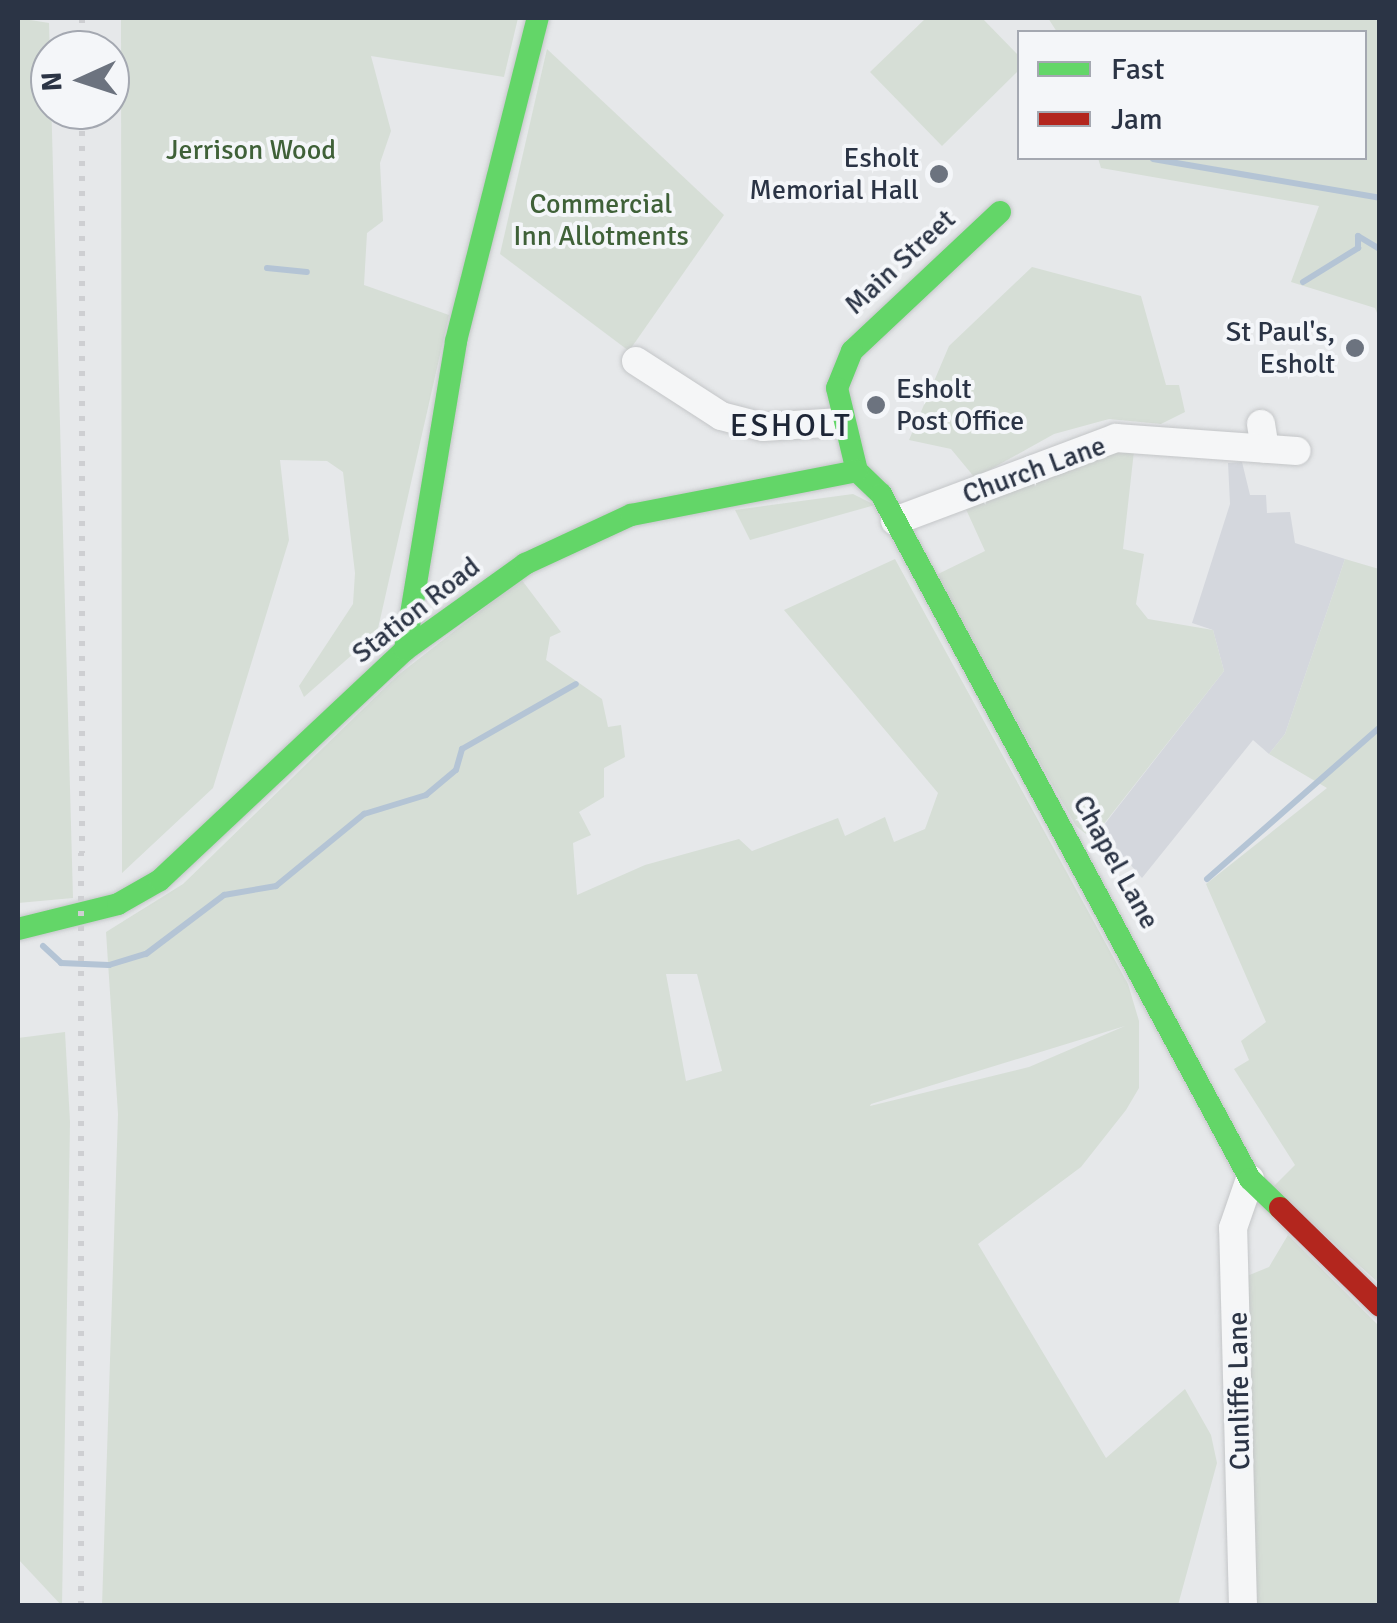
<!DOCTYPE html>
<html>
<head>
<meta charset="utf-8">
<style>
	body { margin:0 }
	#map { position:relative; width:1397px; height:1623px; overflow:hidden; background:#e6e8ea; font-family:Signika,sans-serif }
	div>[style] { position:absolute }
	.built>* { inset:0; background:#d4d7dd }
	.green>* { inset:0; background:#d6ded6 }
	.stream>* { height:6px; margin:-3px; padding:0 3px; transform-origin:3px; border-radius:3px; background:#b4c4d5 }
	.roads { filter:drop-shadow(0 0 2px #c4c6c8) drop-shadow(0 0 2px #c4c6c8) }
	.street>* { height:28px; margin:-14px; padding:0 14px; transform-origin:14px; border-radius:14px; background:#f5f6f7 }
	.fast>* { height:22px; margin:-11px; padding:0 11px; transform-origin:11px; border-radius:11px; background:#63d668 }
	.jam>* { height:22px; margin:-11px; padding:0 11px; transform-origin:11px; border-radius:11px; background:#b3261e }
	.rail>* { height:6px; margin-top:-3px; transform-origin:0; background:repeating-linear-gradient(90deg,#cecfd2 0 5px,transparent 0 15px) }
	.dots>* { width:28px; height:28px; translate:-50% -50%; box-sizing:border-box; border:5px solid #f4f6f9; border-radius:50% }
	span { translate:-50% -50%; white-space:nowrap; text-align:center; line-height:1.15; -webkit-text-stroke:8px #f4f6f9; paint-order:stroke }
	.park-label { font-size:28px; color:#3f6138 }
	.poi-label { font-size:28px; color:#2b3445 }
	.right { translate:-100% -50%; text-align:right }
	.left { translate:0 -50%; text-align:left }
	.street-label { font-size:28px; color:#2b3445 }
	.quarter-label { font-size:32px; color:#1d2536; letter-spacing:2.5px }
	.frame { position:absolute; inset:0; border:20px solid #2b3445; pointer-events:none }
	.legend { position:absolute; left:1017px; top:30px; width:350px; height:130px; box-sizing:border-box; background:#f4f6f9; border:2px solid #a4a8b1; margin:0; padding:12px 18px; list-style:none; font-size:30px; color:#2b3445 }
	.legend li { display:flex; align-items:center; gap:20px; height:50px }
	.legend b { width:50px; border:2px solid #a4a8b1 }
	.north { position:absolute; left:30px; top:30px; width:100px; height:100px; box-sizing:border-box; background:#f4f6f9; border:2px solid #a4a8b1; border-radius:50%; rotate:267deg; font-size:28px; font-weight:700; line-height:40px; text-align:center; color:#2b3445 }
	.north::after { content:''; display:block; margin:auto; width:35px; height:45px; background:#6c737f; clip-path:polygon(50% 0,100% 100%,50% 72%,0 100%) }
</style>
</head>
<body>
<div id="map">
	<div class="built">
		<i style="clip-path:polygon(1242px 462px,1250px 495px,1266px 495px,1267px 513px,1290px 512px,1295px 543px,1345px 559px,1285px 734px,1269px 754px,1253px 740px,1142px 878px,1100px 830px,1224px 671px,1213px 630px,1192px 623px,1230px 504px,1228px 463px)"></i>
	</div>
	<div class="green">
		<i style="clip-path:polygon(18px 18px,49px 23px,73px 898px,18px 903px)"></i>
		<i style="clip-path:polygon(121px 18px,518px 18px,504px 77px,371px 56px,391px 131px,380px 163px,383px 221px,367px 233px,364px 285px,449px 315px,377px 633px,304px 697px,299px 686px,353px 604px,355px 573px,343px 472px,327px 461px,280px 460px,289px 540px,213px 788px,122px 873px)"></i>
		<i style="clip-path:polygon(926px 18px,982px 18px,1019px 56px,1019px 70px,942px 146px,870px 72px)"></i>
		<i style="clip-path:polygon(1048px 18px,1379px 18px,1379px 318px,1375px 308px,1291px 282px,1319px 206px,1101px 168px,1098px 158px,1364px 158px,1364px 32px,1057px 32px)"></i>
		<i style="clip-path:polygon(547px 49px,724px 215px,629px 351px,500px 254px)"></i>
		<i style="clip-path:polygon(1032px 267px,1141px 296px,1166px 385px,1179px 385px,1185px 412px,1161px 424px,1109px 419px,1054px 434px,975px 478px,951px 449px,909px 440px,949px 346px)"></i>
		<i style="clip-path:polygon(1113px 450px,1134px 451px,1123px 549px,1144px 554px,1136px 604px,1148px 619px,1213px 630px,1224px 671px,1092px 839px,1076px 826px,934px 576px,985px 551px,965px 507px)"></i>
		<i style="clip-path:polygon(853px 494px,875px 505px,750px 540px,735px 510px)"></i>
		<i style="clip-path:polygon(evenodd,895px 559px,1128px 984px,1139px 1021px,1139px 1088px,1126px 1110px,1081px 1167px,978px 1244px,1106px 1458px,1185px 1389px,1211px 1435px,1217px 1463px,1178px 1605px,102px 1606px,118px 1114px,106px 932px,183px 884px,397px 676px,521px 579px,561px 632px,550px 637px,546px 660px,602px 699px,608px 727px,621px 725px,625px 757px,604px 768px,604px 797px,579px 812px,591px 835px,573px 843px,577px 895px,645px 865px,739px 839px,752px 851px,838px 818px,845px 836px,885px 817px,894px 842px,925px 829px,938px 793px,784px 610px,895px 559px,666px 974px,697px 974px,722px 1071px,686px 1081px,666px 974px,895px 559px,1125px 1026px,1029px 1067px,870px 1106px,871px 1104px,1125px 1026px)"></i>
		<i style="clip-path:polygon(1345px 559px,1379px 569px,1379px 1283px,1272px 1188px,1295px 1165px,1234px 1069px,1249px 1060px,1241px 1041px,1266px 1022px,1206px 884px,1327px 788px,1269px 754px,1285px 734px)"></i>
		<i style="clip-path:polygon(65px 1032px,70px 1122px,62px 1606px,18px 1559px,18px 1038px)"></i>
		<i style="clip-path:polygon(1288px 1235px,1379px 1326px,1379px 1605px,1255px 1605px,1242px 1278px,1269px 1267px)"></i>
	</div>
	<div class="stream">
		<i style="left:1153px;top:159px;width:230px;rotate:9.7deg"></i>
		<i style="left:267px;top:268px;width:40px;rotate:5.7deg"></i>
		<i style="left:1303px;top:282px;width:65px;rotate:-31.7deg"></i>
		<i style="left:1358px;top:248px;width:12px;rotate:-90deg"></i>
		<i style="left:1358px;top:236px;width:26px;rotate:31deg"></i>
		<i style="left:1207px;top:879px;width:230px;rotate:-41.3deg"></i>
		<i style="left:43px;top:946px;width:25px;rotate:43deg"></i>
		<i style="left:61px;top:963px;width:48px;rotate:2.4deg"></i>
		<i style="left:109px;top:965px;width:39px;rotate:-17deg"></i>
		<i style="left:146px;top:954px;width:98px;rotate:-37.1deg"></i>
		<i style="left:224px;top:895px;width:53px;rotate:-9.8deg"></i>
		<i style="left:276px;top:886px;width:114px;rotate:-39.3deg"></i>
		<i style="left:364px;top:814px;width:65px;rotate:-17deg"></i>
		<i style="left:426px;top:795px;width:39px;rotate:-40deg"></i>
		<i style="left:456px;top:770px;width:22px;rotate:-74deg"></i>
		<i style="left:462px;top:749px;width:131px;rotate:-29.7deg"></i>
	</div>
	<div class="roads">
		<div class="street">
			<i style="left:636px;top:361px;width:101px;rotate:32.9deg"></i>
			<i style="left:721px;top:416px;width:43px;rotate:14.7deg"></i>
			<i style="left:763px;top:427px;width:78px;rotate:-3.7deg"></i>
			<i style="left:1261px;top:424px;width:25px;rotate:81deg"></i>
			<i style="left:895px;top:521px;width:236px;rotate:-20.6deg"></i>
			<i style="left:1116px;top:438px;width:181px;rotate:4.1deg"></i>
			<i style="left:1243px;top:1606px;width:378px;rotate:-91.5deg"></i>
			<i style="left:1233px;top:1228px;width:52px;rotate:-70.9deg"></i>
		</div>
		<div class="fast">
			<i style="left:1000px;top:212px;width:203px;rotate:136.8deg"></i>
			<i style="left:852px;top:351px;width:40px;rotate:112deg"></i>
			<i style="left:837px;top:388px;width:85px;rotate:76.5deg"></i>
			<i style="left:857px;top:471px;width:33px;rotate:44deg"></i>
			<i style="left:881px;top:494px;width:778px;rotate:61.69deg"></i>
			<i style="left:1250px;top:1179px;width:42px;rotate:44deg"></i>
			<i style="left:405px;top:650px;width:313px;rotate:-80.6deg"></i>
			<i style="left:456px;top:341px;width:333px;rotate:-75.8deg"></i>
			<i style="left:18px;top:929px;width:103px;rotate:-14deg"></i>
			<i style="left:118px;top:904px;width:48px;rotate:-29.7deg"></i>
			<i style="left:160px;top:880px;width:336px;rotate:-43.2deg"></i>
			<i style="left:405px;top:650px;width:148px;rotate:-35.6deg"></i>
			<i style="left:525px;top:564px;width:117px;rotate:-24.8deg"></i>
			<i style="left:631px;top:515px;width:230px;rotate:-11deg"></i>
		</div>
		<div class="jam">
			<i style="left:1280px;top:1208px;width:140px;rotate:44.4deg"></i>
		</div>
	</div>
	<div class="rail">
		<i style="left:82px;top:18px;width:32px;rotate:90deg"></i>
		<i style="left:81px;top:1606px;width:1496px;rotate:-89.96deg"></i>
	</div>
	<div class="dots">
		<i style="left:939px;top:174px;background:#6c737f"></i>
		<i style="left:1355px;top:348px;background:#6c737f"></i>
		<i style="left:876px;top:405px;background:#6c737f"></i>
	</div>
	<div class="park-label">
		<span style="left:251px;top:150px">Jerrison Wood</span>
		<span style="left:601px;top:220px">Commercial<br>Inn Allotments</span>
	</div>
	<div class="poi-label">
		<span class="right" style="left:919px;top:174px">Esholt<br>Memorial Hall</span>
		<span class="right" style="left:1335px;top:348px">St Paul's,<br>Esholt</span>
		<span class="left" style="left:896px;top:405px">Esholt<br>Post Office</span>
	</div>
	<div class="street-label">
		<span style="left:900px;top:262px;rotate:-43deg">Main Street</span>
		<span style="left:1034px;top:470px;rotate:-20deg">Church Lane</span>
		<span style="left:416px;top:610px;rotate:-38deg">Station Road</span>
		<span style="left:1116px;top:862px;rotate:61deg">Chapel Lane</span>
		<span style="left:1239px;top:1391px;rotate:-91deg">Cunliffe Lane</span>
	</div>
	<div class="quarter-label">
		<span style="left:791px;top:426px">ESHOLT</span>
	</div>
	<div class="frame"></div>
	<ul class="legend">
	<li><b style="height:12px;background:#63d668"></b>Fast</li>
	<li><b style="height:12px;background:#b3261e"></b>Jam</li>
	</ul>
	<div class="north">N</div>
</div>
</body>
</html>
